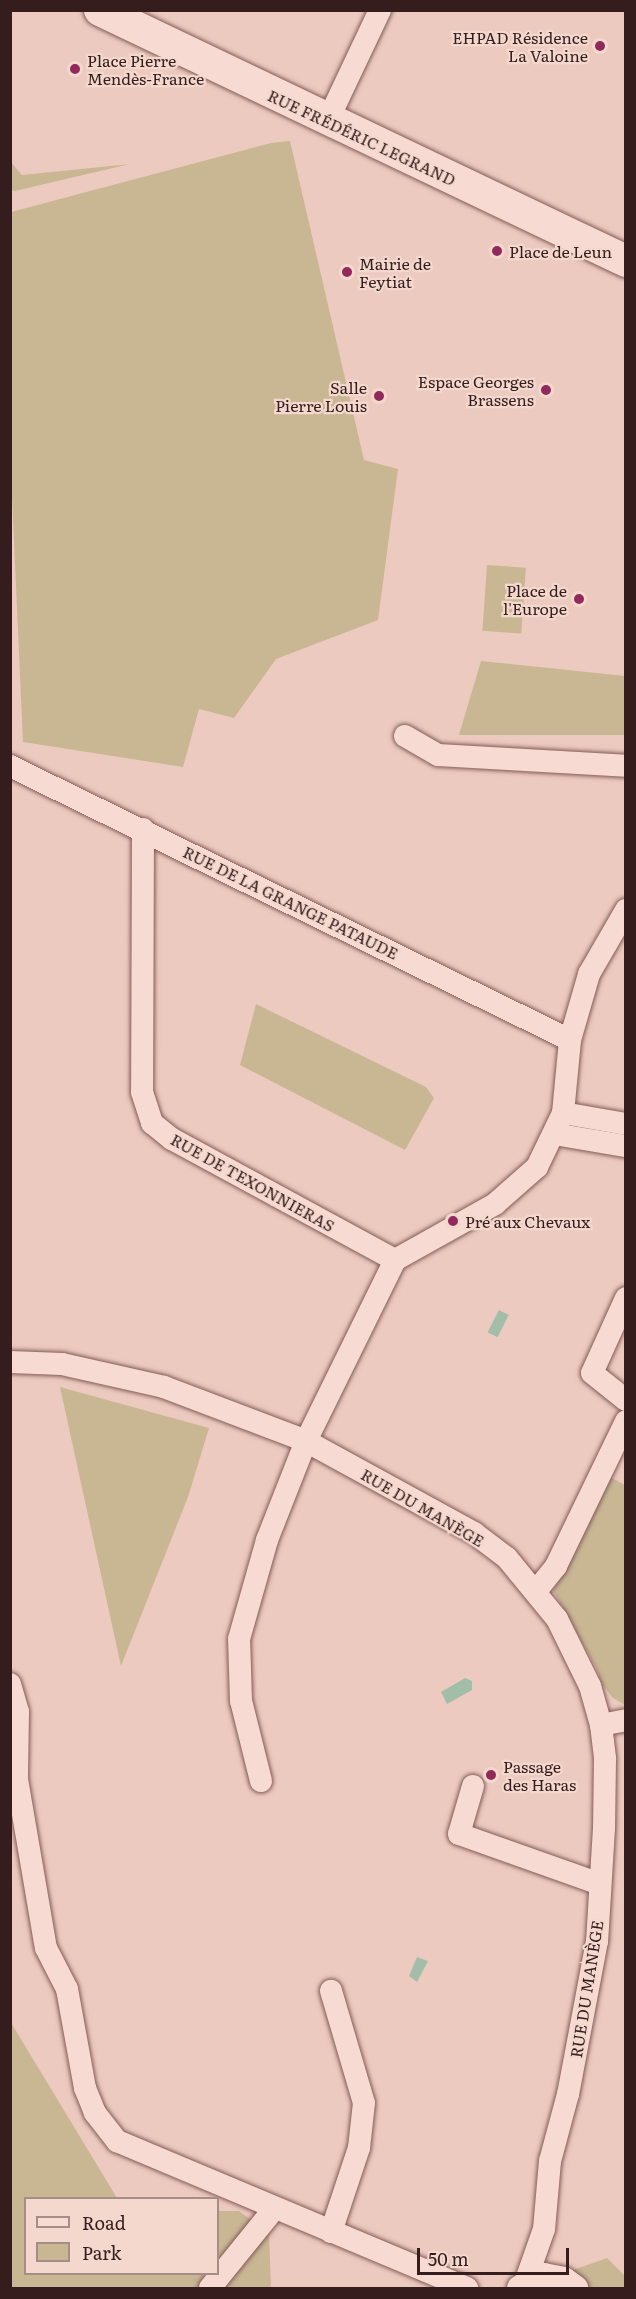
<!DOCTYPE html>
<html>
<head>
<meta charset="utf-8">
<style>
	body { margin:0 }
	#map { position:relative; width:636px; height:2299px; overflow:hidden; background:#eccabf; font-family:Literata,serif }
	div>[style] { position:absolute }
	.green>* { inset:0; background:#c9b794; transform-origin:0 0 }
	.water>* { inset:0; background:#a2bea9; transform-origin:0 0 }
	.roads { filter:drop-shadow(0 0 2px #845b58) drop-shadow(0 0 2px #845b58) }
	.minor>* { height:22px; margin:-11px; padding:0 11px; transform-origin:11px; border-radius:11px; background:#f7dbd2 }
	.tertiary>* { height:27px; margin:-13.5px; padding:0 13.5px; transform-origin:13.5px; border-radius:13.5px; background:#f7dbd2 }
	.secondary>* { height:32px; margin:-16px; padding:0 16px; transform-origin:16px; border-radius:16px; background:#f7dbd2 }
	.dots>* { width:16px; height:16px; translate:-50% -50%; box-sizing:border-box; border:3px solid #f4d8ce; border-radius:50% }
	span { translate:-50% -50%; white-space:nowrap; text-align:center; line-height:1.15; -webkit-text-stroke:4.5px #f4d8ce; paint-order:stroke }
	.poi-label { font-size:16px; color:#341d1c }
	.right { translate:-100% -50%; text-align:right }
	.left { translate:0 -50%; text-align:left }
	.street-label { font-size:16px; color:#341d1c }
	.frame { position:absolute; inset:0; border:12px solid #341d1c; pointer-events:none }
	.legend { position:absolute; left:24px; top:2197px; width:195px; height:78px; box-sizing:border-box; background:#f4d8ce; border:2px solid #a78d87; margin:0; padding:8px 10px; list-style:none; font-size:18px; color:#341d1c }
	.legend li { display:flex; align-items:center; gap:12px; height:30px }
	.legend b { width:30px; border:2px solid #a78d87 }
	.scale { position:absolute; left:417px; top:2248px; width:152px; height:27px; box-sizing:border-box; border:3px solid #341d1c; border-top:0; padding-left:8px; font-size:18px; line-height:21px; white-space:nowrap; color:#341d1c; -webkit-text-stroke:4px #f4d8ce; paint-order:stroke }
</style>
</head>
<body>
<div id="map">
	<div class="green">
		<i style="clip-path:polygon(290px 141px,364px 460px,398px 469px,378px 620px,276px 659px,234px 718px,199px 709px,183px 767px,23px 742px,11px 475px,11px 212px,271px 143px)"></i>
		<i style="clip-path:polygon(10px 161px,22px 175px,130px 164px,15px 191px,11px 190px)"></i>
		<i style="left:487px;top:565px;width:39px;height:66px;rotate:4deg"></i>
		<i style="clip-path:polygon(481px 661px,625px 676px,625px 735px,459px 735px)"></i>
		<i style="clip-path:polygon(256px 1004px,426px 1087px,434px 1098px,405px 1150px,240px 1065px)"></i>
		<i style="clip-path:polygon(60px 1387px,209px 1428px,188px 1497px,121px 1666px)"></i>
		<i style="clip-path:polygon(610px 1477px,625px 1485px,625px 1705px,613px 1698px,601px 1683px,597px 1669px,553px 1590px)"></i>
		<i style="clip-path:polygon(10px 2021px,117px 2198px,26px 2198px,26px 2274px,218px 2274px,218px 2211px,239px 2211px,269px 2233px,271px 2288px,11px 2288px)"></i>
		<i style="clip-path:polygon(607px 2258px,625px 2276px,625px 2288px,522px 2288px)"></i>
	</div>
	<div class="water">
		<i style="left:499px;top:1310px;width:11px;height:25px;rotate:27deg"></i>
		<i style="clip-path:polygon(465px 1678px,472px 1681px,472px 1690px,447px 1704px,441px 1692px)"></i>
		<i style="clip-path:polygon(417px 1957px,428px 1961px,417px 1982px,409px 1976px)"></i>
	</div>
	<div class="roads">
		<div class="minor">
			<i style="left:328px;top:120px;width:122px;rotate:-64.7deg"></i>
			<i style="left:405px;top:736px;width:38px;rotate:30deg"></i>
			<i style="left:438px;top:755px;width:188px;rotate:3.3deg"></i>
			<i style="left:10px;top:766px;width:623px;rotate:26.07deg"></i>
			<i style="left:143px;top:829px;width:263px;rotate:90.2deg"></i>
			<i style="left:142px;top:1092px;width:33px;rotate:72deg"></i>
			<i style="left:152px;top:1123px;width:26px;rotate:39deg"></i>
			<i style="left:172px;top:1139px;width:254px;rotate:28.5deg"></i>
			<i style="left:563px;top:1113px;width:64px;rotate:9.9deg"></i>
			<i style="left:554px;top:1134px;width:73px;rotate:9.5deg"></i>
			<i style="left:626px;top:1298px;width:82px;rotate:114.4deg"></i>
			<i style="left:592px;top:1373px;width:43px;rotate:38.5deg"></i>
			<i style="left:10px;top:1362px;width:52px;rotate:2.2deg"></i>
			<i style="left:62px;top:1364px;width:105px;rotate:12.7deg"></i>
			<i style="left:164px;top:1387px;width:152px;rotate:20.8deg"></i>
			<i style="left:306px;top:1441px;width:192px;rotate:28.7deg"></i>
			<i style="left:474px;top:1533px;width:41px;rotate:37.1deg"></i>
			<i style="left:507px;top:1558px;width:79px;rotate:50.7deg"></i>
			<i style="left:557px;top:1619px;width:75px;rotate:63.8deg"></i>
			<i style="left:590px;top:1686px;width:41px;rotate:74.2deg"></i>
			<i style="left:601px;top:1725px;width:34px;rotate:83deg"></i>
			<i style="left:605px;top:1759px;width:69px;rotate:90.8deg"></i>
			<i style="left:604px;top:1828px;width:113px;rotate:93.5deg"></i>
			<i style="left:597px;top:1941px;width:156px;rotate:100.7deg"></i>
			<i style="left:568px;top:2094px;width:69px;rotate:105deg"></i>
			<i style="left:550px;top:2161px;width:68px;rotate:95deg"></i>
			<i style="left:544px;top:2229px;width:57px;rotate:109.4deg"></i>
			<i style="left:536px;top:1591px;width:32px;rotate:-51deg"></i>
			<i style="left:556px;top:1566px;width:161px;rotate:-64.2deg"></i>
			<i style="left:10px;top:1684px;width:29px;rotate:74deg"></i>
			<i style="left:18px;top:1712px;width:67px;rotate:90.9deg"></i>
			<i style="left:17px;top:1779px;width:171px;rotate:80.3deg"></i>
			<i style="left:46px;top:1948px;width:46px;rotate:62.9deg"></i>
			<i style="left:67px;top:1989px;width:101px;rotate:79.7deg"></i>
			<i style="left:85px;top:2088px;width:27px;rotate:68deg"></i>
			<i style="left:95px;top:2113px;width:36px;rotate:52deg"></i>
			<i style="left:117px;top:2141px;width:380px;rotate:22.8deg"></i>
			<i style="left:601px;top:1725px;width:25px;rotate:-11deg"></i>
			<i style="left:261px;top:1781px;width:82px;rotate:-104deg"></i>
			<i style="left:241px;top:1701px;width:62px;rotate:-91.8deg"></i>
			<i style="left:239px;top:1639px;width:103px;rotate:-74.2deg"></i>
			<i style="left:267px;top:1540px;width:106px;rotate:-68.5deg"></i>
			<i style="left:306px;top:1441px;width:202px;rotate:-63.8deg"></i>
			<i style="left:395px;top:1260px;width:115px;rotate:-29.2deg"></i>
			<i style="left:495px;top:1204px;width:56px;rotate:-41.4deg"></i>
			<i style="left:537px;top:1167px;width:60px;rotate:-64.3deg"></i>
			<i style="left:563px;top:1113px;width:73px;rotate:-84.5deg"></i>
			<i style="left:570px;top:1040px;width:69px;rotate:-73.9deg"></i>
			<i style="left:589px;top:974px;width:74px;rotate:-60deg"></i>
			<i style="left:473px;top:1786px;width:50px;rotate:106.3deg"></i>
			<i style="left:459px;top:1834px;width:150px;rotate:19.5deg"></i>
			<i style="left:331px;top:2232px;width:89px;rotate:-71.6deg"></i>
			<i style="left:359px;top:2148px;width:45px;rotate:-83.7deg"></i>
			<i style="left:364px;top:2103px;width:117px;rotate:-106.4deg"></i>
			<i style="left:210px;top:2288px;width:102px;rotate:-51deg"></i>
		</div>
		<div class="tertiary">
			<i style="left:520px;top:2288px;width:26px;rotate:-28deg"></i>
			<i style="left:543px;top:2276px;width:20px;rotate:11deg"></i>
			<i style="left:563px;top:2280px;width:14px;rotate:36deg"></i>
		</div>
		<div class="secondary">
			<i style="left:100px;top:10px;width:583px;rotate:25.51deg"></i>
		</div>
	</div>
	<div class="dots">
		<i style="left:600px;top:46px;background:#912a5a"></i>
		<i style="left:75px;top:69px;background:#912a5a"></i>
		<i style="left:497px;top:251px;background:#912a5a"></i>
		<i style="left:347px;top:272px;background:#912a5a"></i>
		<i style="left:546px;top:390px;background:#912a5a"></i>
		<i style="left:379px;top:396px;background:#912a5a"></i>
		<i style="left:579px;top:599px;background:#912a5a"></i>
		<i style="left:453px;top:1221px;background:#912a5a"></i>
		<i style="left:491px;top:1775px;background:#912a5a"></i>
	</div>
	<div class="poi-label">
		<span class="right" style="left:588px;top:46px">EHPAD Résidence<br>La Valoine</span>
		<span class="left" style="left:87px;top:69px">Place Pierre<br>Mendès-France</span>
		<span class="left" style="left:509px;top:251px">Place de Leun</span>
		<span class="left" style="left:359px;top:272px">Mairie de<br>Feytiat</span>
		<span class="right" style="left:534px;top:390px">Espace Georges<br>Brassens</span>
		<span class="right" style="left:367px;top:396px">Salle<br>Pierre Louis</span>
		<span class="right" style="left:567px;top:599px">Place de<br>l'Europe</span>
		<span class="left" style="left:465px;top:1221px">Pré aux Chevaux</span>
		<span class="left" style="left:503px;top:1775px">Passage<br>des Haras</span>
	</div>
	<div class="street-label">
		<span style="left:362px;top:137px;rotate:25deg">RUE FRÉDÉRIC LEGRAND</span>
		<span style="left:291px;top:902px;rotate:26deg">RUE DE LA GRANGE PATAUDE</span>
		<span style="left:253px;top:1182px;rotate:29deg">RUE DE TEXONNIERAS</span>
		<span style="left:423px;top:1507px;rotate:30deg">RUE DU MANÈGE</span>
		<span style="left:586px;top:1989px;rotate:-81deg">RUE DU MANÈGE</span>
	</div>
	<div class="frame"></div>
	<ul class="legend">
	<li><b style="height:8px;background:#f7dbd2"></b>Road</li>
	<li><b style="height:16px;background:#c9b794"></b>Park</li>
	</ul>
	<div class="scale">50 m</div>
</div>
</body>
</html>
